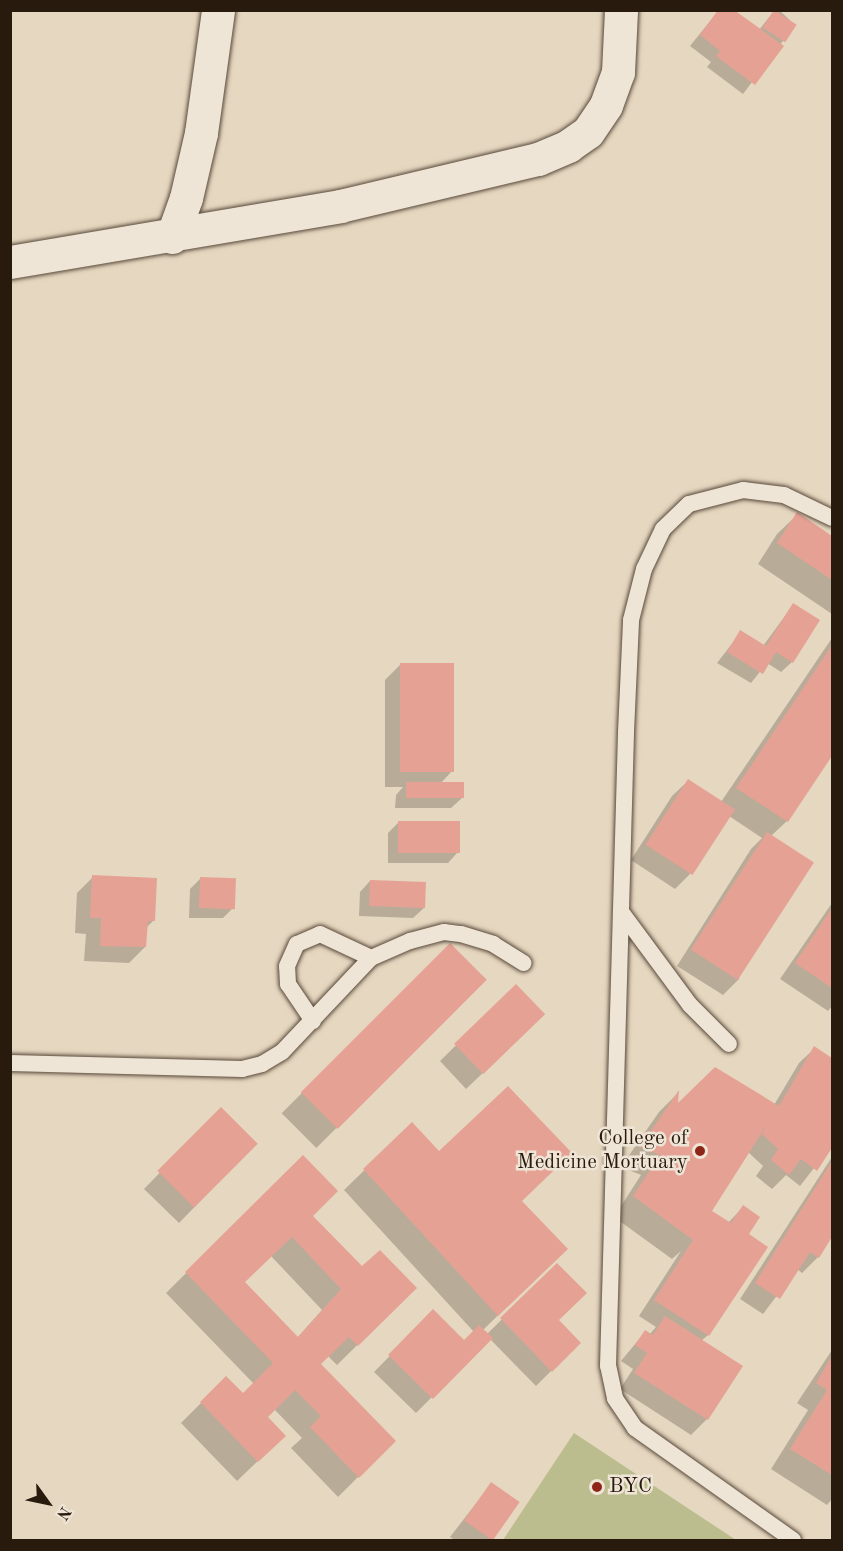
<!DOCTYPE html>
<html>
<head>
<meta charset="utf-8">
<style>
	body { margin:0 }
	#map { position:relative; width:843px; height:1551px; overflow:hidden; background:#e6d7c0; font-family:"Old Standard TT",serif }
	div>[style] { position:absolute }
	.green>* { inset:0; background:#bbbd8e }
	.shadow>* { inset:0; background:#0003; transform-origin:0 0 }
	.building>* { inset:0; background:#e5a194; transform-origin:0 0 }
	.roads { filter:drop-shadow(0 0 2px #58493a) drop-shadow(0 0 2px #58493a) }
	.service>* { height:16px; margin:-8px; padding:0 8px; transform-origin:8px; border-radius:8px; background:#efe5d6 }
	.minor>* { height:33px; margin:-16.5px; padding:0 16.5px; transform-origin:16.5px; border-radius:16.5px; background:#efe5d6 }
	.dots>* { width:16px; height:16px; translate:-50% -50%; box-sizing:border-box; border:3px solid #efe5d6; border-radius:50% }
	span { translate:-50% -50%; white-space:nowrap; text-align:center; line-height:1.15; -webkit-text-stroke:5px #efe5d6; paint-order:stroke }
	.poi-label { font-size:21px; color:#291a0e }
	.right { translate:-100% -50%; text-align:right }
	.left { translate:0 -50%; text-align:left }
	.frame { position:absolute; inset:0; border:12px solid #291a0e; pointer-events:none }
	.north { position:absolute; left:18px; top:1473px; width:60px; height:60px; -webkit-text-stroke:4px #efe5d6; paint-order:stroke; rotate:123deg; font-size:16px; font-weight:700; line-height:24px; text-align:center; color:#291a0e }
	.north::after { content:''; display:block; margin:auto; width:21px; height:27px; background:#291a0e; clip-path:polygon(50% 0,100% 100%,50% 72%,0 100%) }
</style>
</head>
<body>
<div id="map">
	<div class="green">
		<i style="clip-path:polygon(574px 1433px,736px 1540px,503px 1540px)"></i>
	</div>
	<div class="shadow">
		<i style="clip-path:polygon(719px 10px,759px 30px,774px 11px,761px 10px,779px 10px,795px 25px,743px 94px,707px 67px,711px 62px,690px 46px)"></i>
		<i style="clip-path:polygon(798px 514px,832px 538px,832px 614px,758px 564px,777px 534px)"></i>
		<i style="clip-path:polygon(793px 605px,792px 662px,781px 672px,767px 663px,751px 683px,717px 663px,741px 632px,763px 646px)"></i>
		<i style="clip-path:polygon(832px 638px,832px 753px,787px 821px,771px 836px,739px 979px,723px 995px,677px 966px,751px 849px,762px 838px,729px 816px,691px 873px,675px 889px,631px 860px,672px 796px,688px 781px,721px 802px)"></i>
		<i style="clip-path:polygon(401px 664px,452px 771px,440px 784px,462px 798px,451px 808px,395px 808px,396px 795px,403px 787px,385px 787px,385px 680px)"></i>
		<i style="clip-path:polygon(399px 822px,458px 852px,448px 863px,388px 863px,388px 833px)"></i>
		<i style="clip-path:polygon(93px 877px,154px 920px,146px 928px,145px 947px,129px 963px,84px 961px,86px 934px,75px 933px,77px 893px)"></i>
		<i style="clip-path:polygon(201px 878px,233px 908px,223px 918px,189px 918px,190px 889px)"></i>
		<i style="clip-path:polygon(370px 881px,424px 908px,413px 918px,359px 916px,360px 892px)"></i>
		<i style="clip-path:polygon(832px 903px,832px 1006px,828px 1011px,780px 979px)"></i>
		<i style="left:450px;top:945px;width:49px;height:238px;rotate:45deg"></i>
		<i style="clip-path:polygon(516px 986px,528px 1030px,466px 1089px,440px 1061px)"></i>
		<i style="clip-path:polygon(815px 1048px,832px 1059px,832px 1145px,800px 1186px,786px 1175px,772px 1189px,756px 1176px,763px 1166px,748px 1152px,706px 1217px,728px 1223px,743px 1207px,747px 1235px,708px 1335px,701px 1341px,707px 1419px,691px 1435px,620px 1389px,633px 1369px,621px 1361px,645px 1332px,649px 1335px,656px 1327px,639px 1316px,681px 1251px,672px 1259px,614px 1217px,641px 1175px,621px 1167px,659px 1112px,677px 1094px,676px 1107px,774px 1105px,799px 1063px)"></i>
		<i style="clip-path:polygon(412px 1124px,439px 1153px,520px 1201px,546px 1269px,483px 1330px,487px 1334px,557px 1265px,557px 1320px,579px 1343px,536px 1386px,490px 1339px,416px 1413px,374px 1372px,433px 1312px,464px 1342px,474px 1332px,344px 1190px)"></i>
		<i style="clip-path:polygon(206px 1125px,256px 1144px,179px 1223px,144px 1189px)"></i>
		<i style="clip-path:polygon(evenodd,303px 1157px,311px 1216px,362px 1268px,415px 1288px,337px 1365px,328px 1356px,319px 1364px,394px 1441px,338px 1497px,291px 1448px,302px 1438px,274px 1409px,266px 1418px,284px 1436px,237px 1481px,181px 1423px,226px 1378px,243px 1395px,254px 1384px,166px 1293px,303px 1157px,271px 1256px,322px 1310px,297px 1338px,243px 1282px,271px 1256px)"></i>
		<i style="clip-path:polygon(832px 1157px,832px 1234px,818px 1257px,802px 1273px,797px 1269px,763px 1314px,740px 1299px)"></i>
		<i style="clip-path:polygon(832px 1350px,832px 1499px,827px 1505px,771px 1469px,808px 1410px,797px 1403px)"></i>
		<i style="clip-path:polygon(491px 1484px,518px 1502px,491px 1540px,455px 1540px,450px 1537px)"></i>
	</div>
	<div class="building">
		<i style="clip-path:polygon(718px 10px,734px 10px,784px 46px,755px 85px,716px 56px,720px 51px,700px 35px)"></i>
		<i style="left:774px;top:10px;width:27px;height:21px;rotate:33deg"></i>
		<i style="clip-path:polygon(797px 512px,832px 536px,832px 580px,777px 543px)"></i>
		<i style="clip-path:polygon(793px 603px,820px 620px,793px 663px,776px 652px,763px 674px,727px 652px,740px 630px,766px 646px)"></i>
		<i style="clip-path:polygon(832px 645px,832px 756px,788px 822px,736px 788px)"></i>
		<i style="left:400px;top:663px;width:54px;height:109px"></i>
		<i style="left:688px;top:779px;width:56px;height:78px;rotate:33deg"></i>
		<i style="left:406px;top:782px;width:58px;height:16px"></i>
		<i style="left:398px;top:821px;width:62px;height:32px"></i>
		<i style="left:767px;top:832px;width:56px;height:140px;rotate:33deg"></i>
		<i style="clip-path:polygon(92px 875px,157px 878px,155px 921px,148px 921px,146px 947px,100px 946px,101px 918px,90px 918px)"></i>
		<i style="left:200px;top:877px;width:36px;height:31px;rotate:2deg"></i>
		<i style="left:370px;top:880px;width:56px;height:26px;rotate:2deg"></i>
		<i style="clip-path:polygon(832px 908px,832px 988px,795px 963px)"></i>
		<i style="left:450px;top:943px;width:52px;height:211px;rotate:45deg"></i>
		<i style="left:516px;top:984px;width:42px;height:86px;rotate:46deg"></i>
		<i style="clip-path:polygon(814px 1046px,832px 1058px,832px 1148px,817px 1171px,801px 1159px,789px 1175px,771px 1160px,778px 1149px,762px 1134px,768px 1123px,712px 1211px,731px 1223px,743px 1205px,760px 1217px,749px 1234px,768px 1247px,709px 1336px,654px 1300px,693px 1240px,633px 1196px,660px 1155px,640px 1147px,679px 1090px,678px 1103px,715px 1067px,779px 1106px)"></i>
		<i style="clip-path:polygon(508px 1086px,572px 1153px,522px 1201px,568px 1249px,498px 1316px,363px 1169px,412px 1122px,439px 1151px)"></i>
		<i style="left:221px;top:1107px;width:52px;height:90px;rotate:45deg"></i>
		<i style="clip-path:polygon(evenodd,303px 1155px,338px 1191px,313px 1216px,362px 1266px,380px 1250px,417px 1288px,358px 1346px,349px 1337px,321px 1364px,396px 1441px,359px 1478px,310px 1427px,321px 1416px,295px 1390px,268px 1417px,286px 1436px,258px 1462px,200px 1402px,226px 1376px,243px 1393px,273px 1363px,185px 1272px,303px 1155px,292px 1237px,341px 1289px,298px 1337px,245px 1282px,292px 1237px)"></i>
		<i style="clip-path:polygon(832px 1161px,832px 1237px,819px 1258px,810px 1252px,780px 1299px,755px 1283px)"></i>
		<i style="clip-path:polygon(557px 1263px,587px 1293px,559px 1320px,581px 1343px,552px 1372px,500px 1318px)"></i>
		<i style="clip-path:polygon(433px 1309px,464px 1340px,479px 1325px,493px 1338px,433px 1399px,388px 1355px)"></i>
		<i style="clip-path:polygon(665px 1316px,743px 1366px,708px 1420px,634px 1373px,647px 1353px,635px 1345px,645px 1330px,653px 1335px)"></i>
		<i style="clip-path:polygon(832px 1356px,832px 1475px,790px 1449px,827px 1390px,816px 1383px)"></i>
		<i style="left:491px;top:1482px;width:35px;height:47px;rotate:35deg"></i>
	</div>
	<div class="roads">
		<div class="service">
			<i style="left:622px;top:913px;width:114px;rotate:53.5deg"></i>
			<i style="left:690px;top:1005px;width:55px;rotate:45deg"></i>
			<i style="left:313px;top:1021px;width:45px;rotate:-124deg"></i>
			<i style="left:288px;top:984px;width:18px;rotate:-93deg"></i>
			<i style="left:287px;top:966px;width:24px;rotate:-66deg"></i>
			<i style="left:297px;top:944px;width:25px;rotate:-23deg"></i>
			<i style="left:320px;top:934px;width:56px;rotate:25.2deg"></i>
			<i style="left:10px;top:1063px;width:232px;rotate:1.5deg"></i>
			<i style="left:242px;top:1069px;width:21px;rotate:-14deg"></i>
			<i style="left:262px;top:1064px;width:23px;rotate:-31deg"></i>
			<i style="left:282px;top:1052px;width:129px;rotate:-46.6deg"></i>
			<i style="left:371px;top:958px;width:43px;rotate:-23.6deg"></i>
			<i style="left:410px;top:941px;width:35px;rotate:-15deg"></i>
			<i style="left:444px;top:932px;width:17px;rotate:7deg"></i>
			<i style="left:461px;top:934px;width:34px;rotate:17deg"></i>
			<i style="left:493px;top:944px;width:36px;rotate:32deg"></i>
			<i style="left:793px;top:1540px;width:194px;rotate:-144.7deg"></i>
			<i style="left:635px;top:1428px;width:36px;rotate:-124deg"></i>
			<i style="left:615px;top:1398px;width:33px;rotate:-102deg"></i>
			<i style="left:608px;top:1366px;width:634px;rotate:-88.37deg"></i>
			<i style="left:626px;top:732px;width:112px;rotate:-87.4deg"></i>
			<i style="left:631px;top:620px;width:53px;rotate:-75.7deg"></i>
			<i style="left:644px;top:569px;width:44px;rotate:-64.6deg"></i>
			<i style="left:663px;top:529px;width:36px;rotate:-44deg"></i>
			<i style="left:689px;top:504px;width:56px;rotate:-14.5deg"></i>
			<i style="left:743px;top:490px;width:41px;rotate:7deg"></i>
			<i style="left:784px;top:495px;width:53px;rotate:25.6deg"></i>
		</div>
		<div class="minor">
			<i style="left:172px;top:237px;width:41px;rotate:-70.3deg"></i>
			<i style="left:186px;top:198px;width:67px;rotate:-77deg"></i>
			<i style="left:201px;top:133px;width:124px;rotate:-82.1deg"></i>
			<i style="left:10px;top:262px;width:335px;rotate:-9.6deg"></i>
			<i style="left:340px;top:206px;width:204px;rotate:-13.4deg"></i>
			<i style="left:538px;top:159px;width:33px;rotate:-23deg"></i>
			<i style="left:568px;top:146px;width:24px;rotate:-35deg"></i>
			<i style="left:588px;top:132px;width:32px;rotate:-56deg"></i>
			<i style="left:606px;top:105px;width:35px;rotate:-70deg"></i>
			<i style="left:618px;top:72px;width:62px;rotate:-87.2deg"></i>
		</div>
	</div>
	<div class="dots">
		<i style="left:700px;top:1151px;background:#8f2418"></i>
		<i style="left:597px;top:1487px;background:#8f2418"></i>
	</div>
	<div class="poi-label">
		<span class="right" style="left:688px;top:1151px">College of<br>Medicine Mortuary</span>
		<span class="left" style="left:609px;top:1487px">BYC</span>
	</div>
	<div class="frame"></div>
	<div class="north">N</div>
</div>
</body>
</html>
